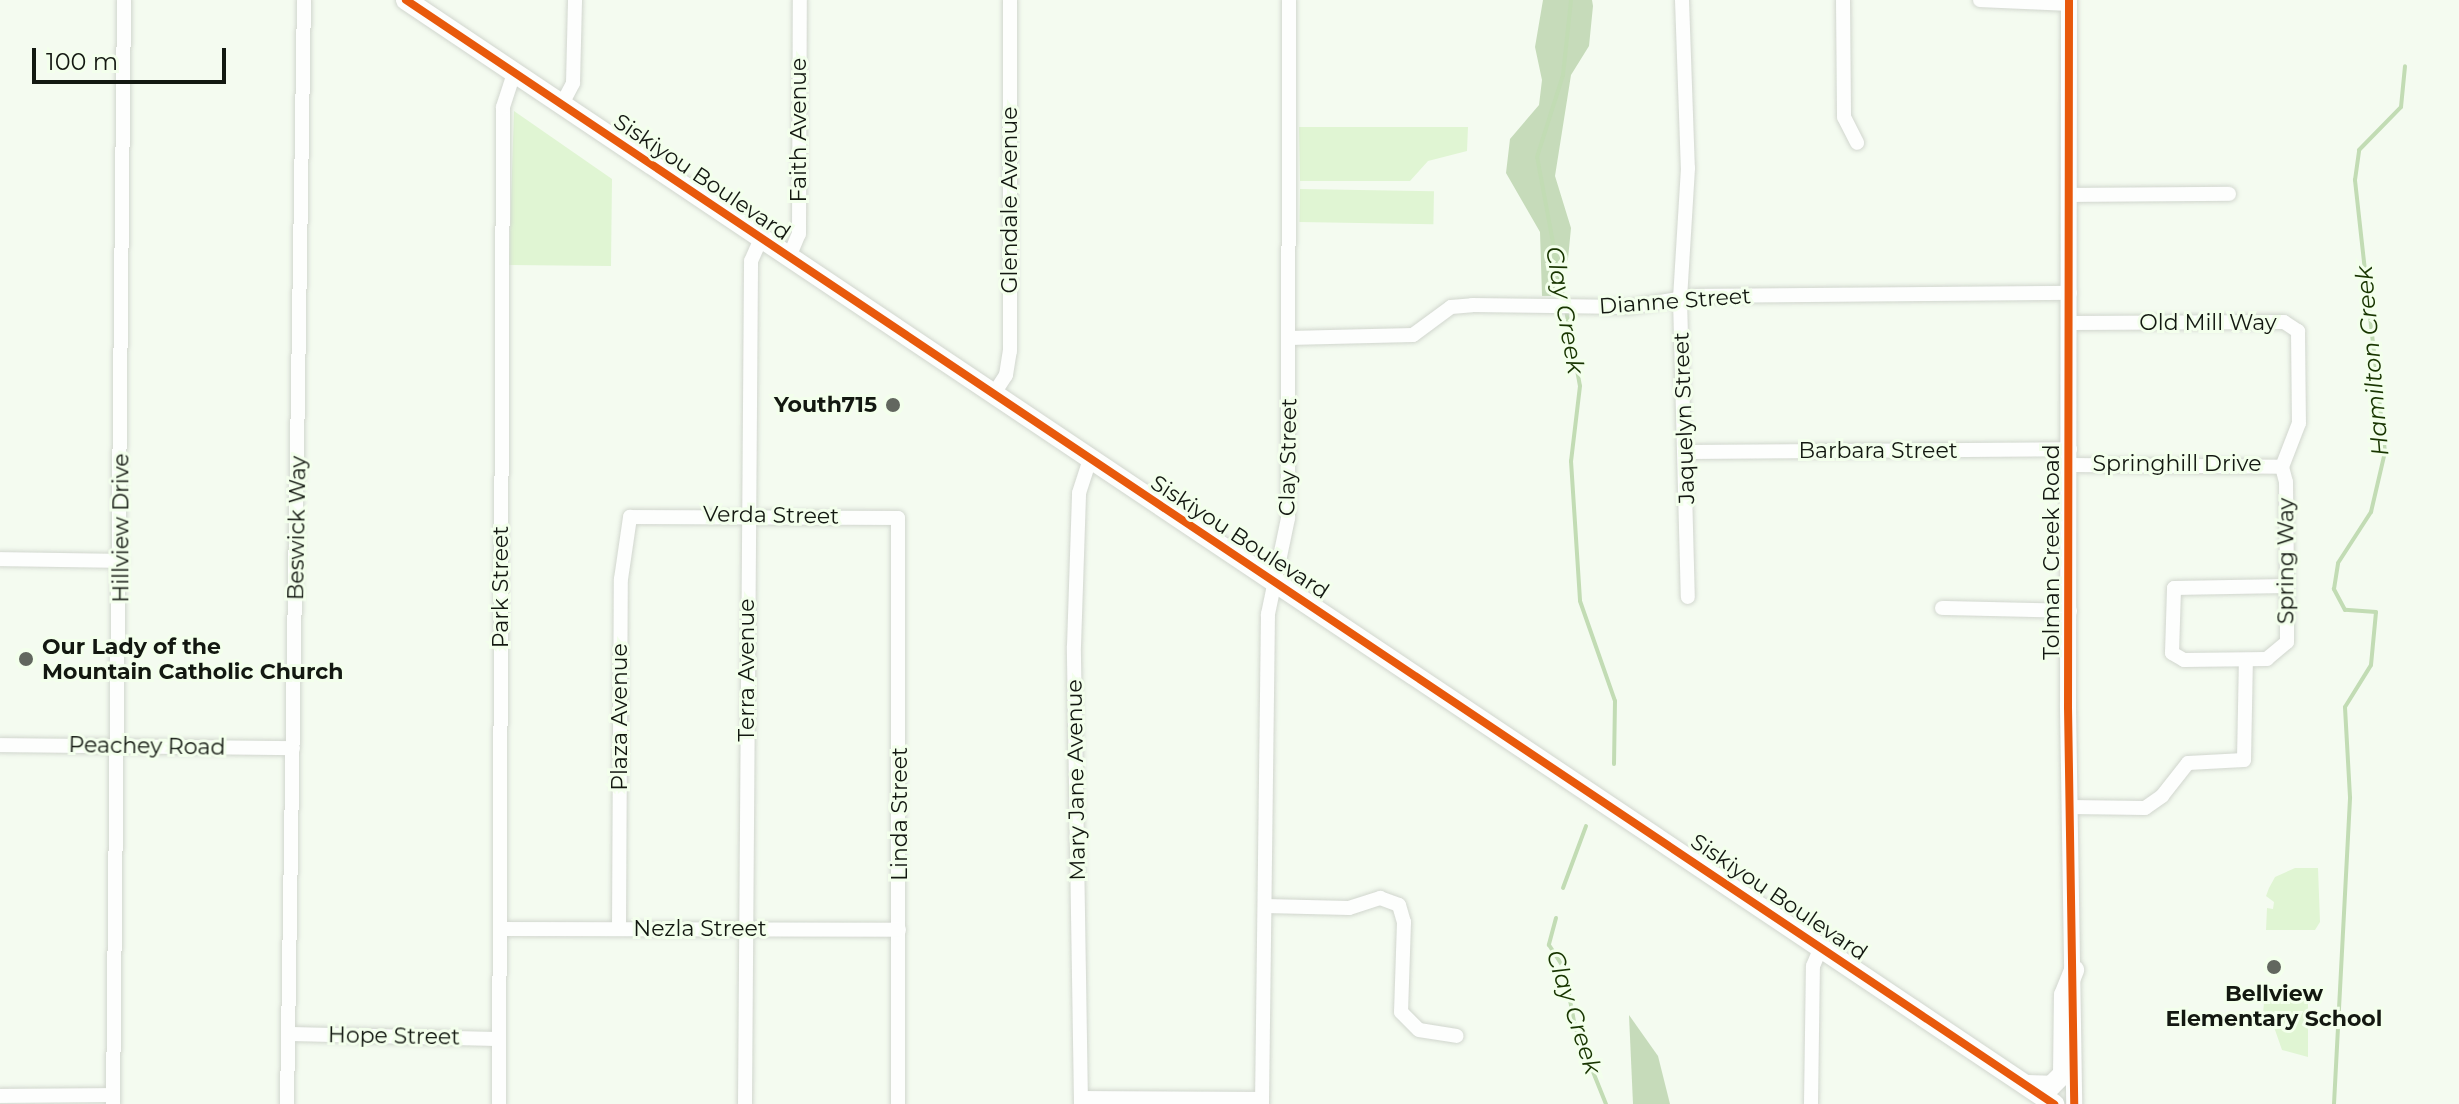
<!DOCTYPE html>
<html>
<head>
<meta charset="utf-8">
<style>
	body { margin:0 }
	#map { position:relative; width:2459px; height:1104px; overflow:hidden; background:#f4fbf0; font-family:Montserrat,sans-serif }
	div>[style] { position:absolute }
	.green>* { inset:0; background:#e0f5d3; transform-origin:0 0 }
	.forest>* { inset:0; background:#c6dbba }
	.stream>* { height:4px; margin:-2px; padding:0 2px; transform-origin:2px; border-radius:2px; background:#c2dcb4 }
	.roads { filter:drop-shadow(0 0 2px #d1d6ce) drop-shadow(0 0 2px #d1d6ce) }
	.minor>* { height:14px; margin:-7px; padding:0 7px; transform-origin:7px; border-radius:7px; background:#fdfefd }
	.tertiary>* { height:16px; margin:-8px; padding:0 8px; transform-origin:8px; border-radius:8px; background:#fdfefd }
	.secondary>* { height:20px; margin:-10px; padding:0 10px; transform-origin:10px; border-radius:10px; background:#fdfefd }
	.cycleway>* { height:8px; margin:-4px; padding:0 4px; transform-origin:4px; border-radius:4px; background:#e8590c }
	.dots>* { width:22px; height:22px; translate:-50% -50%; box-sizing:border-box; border:4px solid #f3ffec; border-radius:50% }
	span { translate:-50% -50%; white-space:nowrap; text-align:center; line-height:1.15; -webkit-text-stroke:6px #f3ffec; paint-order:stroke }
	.street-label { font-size:22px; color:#131811 }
	.poi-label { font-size:22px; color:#131811; font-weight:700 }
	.right { translate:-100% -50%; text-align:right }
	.left { translate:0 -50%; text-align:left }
	.water-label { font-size:24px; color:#183500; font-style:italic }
	.scale { position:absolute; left:32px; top:48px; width:194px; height:36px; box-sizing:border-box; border:4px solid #131811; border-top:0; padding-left:10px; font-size:24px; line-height:28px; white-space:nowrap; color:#131811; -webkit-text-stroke:6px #f3ffec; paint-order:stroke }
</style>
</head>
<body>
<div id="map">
	<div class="green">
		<i style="clip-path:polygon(514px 111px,612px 179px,611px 266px,509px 265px)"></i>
		<i style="clip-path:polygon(1299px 127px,1468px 127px,1467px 151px,1428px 161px,1410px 181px,1300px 181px)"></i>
		<i style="left:1300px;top:189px;width:134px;height:33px;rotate:1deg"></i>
		<i style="clip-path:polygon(2295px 868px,2318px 868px,2320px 922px,2315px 930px,2266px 930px,2267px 908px,2273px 909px,2274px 902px,2266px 896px,2269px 888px,2275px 877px)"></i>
		<i style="clip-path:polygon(2271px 998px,2308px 998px,2308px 1057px,2282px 1050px,2274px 1027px,2262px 1024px,2264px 1003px)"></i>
	</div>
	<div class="forest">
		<i style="clip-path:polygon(1543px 0,1592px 0,1593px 6px,1589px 46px,1571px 75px,1555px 176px,1571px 228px,1568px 259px,1551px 296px,1542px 296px,1540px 232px,1506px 173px,1510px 139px,1539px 105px,1542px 80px,1535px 47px)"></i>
		<i style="clip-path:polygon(1629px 1015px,1658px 1056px,1670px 1104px,1633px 1104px)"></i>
	</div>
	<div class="stream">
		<i style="left:1564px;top:302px;width:147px;rotate:-100.5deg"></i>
		<i style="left:1537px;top:157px;width:86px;rotate:-72.4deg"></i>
		<i style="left:1563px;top:75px;width:75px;rotate:-83.9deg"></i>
		<i style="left:1566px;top:310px;width:77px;rotate:79.6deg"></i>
		<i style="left:1580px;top:386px;width:76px;rotate:96.8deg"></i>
		<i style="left:1571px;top:461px;width:140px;rotate:86.3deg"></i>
		<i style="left:1580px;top:601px;width:106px;rotate:70.7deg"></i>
		<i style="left:1615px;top:701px;width:63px;rotate:90.9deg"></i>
		<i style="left:1563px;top:888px;width:66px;rotate:-69.6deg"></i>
		<i style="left:1556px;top:918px;width:28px;rotate:105deg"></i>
		<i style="left:1549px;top:945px;width:27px;rotate:57deg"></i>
		<i style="left:1564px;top:968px;width:60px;rotate:79.4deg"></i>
		<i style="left:1575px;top:1027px;width:83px;rotate:68.1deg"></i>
		<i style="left:2334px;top:1104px;width:307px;rotate:-87deg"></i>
		<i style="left:2350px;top:797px;width:90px;rotate:-93.2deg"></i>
		<i style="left:2345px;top:707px;width:49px;rotate:-58.2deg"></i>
		<i style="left:2371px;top:665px;width:53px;rotate:-84.6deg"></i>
		<i style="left:2376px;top:612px;width:31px;rotate:-176deg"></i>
		<i style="left:2345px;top:610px;width:24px;rotate:-118deg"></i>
		<i style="left:2334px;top:589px;width:26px;rotate:-81deg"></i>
		<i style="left:2338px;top:563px;width:61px;rotate:-57.1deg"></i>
		<i style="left:2371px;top:512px;width:62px;rotate:-76.9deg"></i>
		<i style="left:2385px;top:452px;width:274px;rotate:-96.3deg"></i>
		<i style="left:2355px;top:180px;width:30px;rotate:-82deg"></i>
		<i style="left:2359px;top:150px;width:60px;rotate:-45.7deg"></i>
		<i style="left:2401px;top:107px;width:41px;rotate:-84.4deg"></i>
	</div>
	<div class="roads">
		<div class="minor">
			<i style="left:1682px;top:0;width:168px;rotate:88deg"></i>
			<i style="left:1688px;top:168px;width:131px;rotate:93.5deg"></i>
			<i style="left:1680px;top:299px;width:298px;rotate:88.5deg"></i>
			<i style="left:1843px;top:0;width:117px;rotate:89.5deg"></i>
			<i style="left:1844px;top:117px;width:29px;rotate:63deg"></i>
			<i style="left:1980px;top:0;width:89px;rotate:2.6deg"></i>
			<i style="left:562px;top:104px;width:24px;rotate:-62deg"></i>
			<i style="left:573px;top:83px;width:83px;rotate:-88.6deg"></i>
			<i style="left:2070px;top:195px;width:159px;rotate:-0.4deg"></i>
			<i style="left:789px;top:257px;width:25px;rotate:-67deg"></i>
			<i style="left:799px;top:234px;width:234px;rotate:-89.8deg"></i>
			<i style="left:2070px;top:323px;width:214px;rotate:-0.3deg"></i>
			<i style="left:2284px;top:322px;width:17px;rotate:33deg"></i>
			<i style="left:2298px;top:331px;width:92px;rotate:89.4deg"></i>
			<i style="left:2299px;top:423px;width:47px;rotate:111.1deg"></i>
			<i style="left:2282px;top:467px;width:16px;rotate:75deg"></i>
			<i style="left:2286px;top:482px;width:104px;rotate:89.4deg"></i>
			<i style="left:2287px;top:586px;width:56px;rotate:90deg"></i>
			<i style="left:2287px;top:642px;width:26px;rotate:140deg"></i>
			<i style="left:2267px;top:659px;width:83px;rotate:179.3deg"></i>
			<i style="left:2184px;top:660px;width:14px;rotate:-150deg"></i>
			<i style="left:2172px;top:653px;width:65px;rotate:-88.2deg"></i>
			<i style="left:2174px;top:588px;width:113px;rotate:-1deg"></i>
			<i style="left:1289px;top:338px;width:124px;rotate:-1.4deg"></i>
			<i style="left:1413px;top:335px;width:47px;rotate:-36.4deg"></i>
			<i style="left:1451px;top:307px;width:21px;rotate:-5deg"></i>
			<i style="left:1472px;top:305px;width:157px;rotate:0.7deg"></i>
			<i style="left:1629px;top:307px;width:69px;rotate:-9.2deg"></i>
			<i style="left:1697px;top:296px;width:373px;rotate:-0.5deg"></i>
			<i style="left:993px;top:395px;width:24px;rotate:-57deg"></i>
			<i style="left:1006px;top:375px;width:24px;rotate:-81deg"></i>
			<i style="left:1010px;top:351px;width:351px;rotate:-90deg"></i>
			<i style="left:1686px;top:452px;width:384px;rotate:-0.4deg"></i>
			<i style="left:2070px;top:465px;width:212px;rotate:0.5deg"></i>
			<i style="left:0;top:559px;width:121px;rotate:0.9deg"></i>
			<i style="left:1942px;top:608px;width:128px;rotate:1.3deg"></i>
			<i style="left:0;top:745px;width:293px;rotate:0.6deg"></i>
			<i style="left:2071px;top:807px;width:74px;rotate:0.8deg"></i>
			<i style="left:2145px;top:808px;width:21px;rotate:-35deg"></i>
			<i style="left:2162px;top:796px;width:42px;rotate:-51.8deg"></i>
			<i style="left:2188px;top:763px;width:56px;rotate:-3.1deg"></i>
			<i style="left:2244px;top:760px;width:100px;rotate:-88.9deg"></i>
			<i style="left:1265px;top:906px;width:84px;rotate:1.4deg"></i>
			<i style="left:1349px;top:908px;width:33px;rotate:-18deg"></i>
			<i style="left:1380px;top:898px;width:20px;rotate:20deg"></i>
			<i style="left:1399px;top:905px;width:18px;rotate:74deg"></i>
			<i style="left:1404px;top:922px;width:90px;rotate:91.9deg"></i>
			<i style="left:1401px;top:1012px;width:25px;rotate:45deg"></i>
			<i style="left:1419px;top:1030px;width:38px;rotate:9deg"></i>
			<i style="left:619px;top:928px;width:349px;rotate:-89.7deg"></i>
			<i style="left:621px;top:579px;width:63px;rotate:-81.7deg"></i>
			<i style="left:630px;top:517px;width:268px;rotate:0.2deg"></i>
			<i style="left:898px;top:518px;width:586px;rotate:90deg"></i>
			<i style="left:500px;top:929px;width:399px;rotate:0.1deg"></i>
			<i style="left:288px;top:1034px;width:211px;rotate:1.4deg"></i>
			<i style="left:0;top:1096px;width:113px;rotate:-0.5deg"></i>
			<i style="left:1081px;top:1098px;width:181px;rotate:0.3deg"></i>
			<i style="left:113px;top:1104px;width:1104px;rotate:-89.43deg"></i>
			<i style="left:287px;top:1104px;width:1104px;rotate:-89.12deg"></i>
			<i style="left:499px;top:1104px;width:997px;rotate:-89.77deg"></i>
			<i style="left:503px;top:107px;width:36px;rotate:-72deg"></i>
			<i style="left:745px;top:1104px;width:843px;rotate:-89.59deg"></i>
			<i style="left:751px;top:261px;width:24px;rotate:-66deg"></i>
			<i style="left:1081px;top:1104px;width:458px;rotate:-90.9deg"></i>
			<i style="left:1074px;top:646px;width:153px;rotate:-88.1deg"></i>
			<i style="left:1079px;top:493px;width:35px;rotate:-72deg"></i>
			<i style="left:1262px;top:1104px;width:490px;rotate:-89.3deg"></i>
			<i style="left:1268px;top:614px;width:98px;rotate:-78.2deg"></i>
			<i style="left:1288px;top:518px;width:518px;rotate:-89.89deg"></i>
			<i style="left:1811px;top:1104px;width:138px;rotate:-89.2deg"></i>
			<i style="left:1813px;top:966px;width:21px;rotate:-67deg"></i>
		</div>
		<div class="tertiary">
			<i style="left:2069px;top:0;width:707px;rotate:90.08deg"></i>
			<i style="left:2068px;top:707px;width:397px;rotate:89.1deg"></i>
		</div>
		<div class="secondary">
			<i style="left:406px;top:0;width:1984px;rotate:33.82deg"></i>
			<i style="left:2027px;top:1085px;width:24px;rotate:2deg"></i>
			<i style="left:2051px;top:1086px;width:17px;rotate:-45deg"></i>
			<i style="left:2063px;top:1074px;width:79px;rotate:-89.3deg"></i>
			<i style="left:2064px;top:995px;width:27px;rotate:-68deg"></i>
		</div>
	</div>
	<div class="cycleway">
		<i style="left:406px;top:0;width:1984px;rotate:33.82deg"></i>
		<i style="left:2069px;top:0;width:707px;rotate:90.08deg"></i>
		<i style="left:2068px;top:707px;width:397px;rotate:89.1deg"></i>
	</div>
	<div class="dots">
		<i style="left:893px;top:405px;background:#62675f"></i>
		<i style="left:26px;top:659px;background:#62675f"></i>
		<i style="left:2274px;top:967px;background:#62675f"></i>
	</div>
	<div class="street-label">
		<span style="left:799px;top:130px;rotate:-90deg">Faith Avenue</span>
		<span style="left:702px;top:177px;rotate:34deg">Siskiyou Boulevard</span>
		<span style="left:1010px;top:200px;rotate:-90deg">Glendale Avenue</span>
		<span style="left:1675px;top:301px;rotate:-4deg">Dianne Street</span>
		<span style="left:2208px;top:323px">Old Mill Way</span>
		<span style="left:1684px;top:418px;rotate:-92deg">Jaquelyn Street</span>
		<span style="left:1878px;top:451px">Barbara Street</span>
		<span style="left:1288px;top:457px;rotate:-89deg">Clay Street</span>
		<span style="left:2177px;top:464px">Springhill Drive</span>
		<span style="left:771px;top:515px;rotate:1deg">Verda Street</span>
		<span style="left:121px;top:528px;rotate:-90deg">Hillview Drive</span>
		<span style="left:297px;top:528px;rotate:-89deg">Beswick Way</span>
		<span style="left:1240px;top:537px;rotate:33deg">Siskiyou Boulevard</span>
		<span style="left:2052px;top:552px;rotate:-90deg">Tolman Creek Road</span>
		<span style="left:2286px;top:561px;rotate:-90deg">Spring Way</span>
		<span style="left:501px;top:587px;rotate:-90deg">Park Street</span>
		<span style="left:747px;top:670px;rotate:-90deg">Terra Avenue</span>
		<span style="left:620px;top:717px;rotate:-90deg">Plaza Avenue</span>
		<span style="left:147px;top:746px;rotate:1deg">Peachey Road</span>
		<span style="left:1076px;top:780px;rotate:-91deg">Mary Jane Avenue</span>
		<span style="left:900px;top:814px;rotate:-90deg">Linda Street</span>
		<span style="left:1779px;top:897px;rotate:34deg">Siskiyou Boulevard</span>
		<span style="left:700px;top:929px">Nezla Street</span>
		<span style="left:394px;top:1036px;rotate:1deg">Hope Street</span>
	</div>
	<div class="poi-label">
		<span class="right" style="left:877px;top:405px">Youth715</span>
		<span class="left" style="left:42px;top:659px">Our Lady of the<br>Mountain Catholic Church</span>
		<span style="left:2274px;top:1006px">Bellview<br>Elementary School</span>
	</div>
	<div class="water-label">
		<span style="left:1565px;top:310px;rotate:80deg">Clay Creek</span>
		<span style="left:2372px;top:361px;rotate:-95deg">Hamilton Creek</span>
		<span style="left:1574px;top:1012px;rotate:72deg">Clay Creek</span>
	</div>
	<div class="scale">100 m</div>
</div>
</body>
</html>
